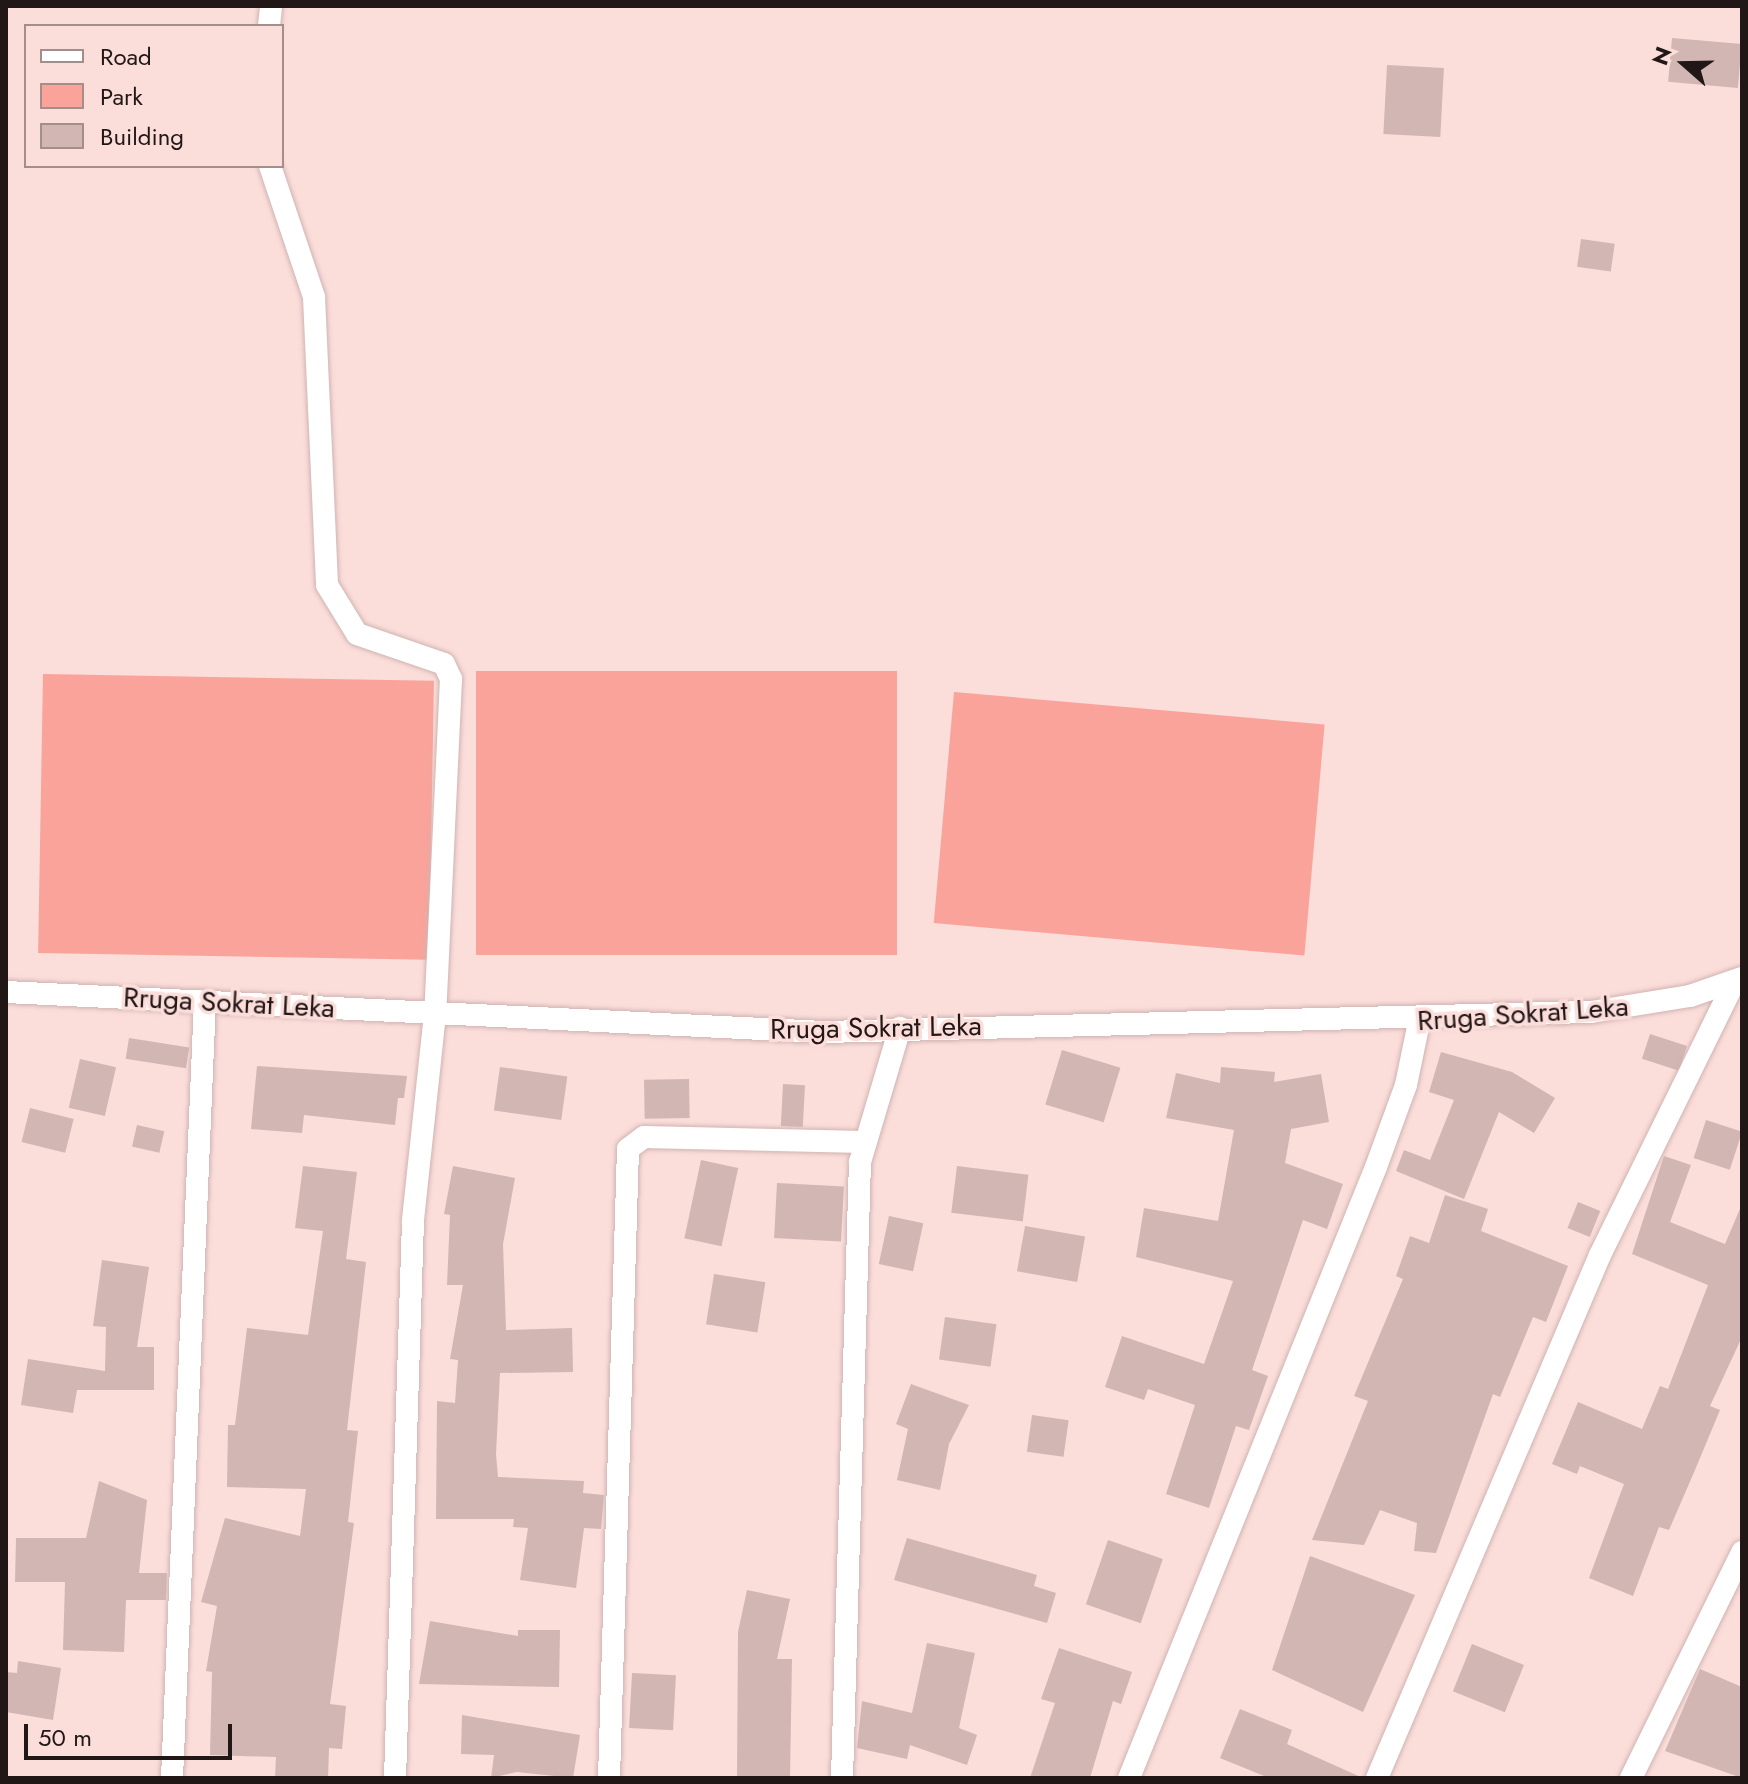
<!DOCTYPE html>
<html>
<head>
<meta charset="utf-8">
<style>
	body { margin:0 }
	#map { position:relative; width:1748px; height:1784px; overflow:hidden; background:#fbddda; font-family:Jost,sans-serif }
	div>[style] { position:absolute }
	.green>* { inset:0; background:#f9a39b; transform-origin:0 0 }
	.building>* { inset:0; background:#d2b6b3; transform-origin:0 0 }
	.roads { filter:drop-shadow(0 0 2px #d0b4b1) drop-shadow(0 0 2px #d0b4b1) }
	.minor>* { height:22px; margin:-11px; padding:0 11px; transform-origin:11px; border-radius:11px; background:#fff }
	span { translate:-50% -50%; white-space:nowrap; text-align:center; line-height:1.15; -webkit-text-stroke:7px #fbddda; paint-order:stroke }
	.street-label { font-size:28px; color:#211716 }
	.frame { position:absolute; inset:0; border:8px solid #211716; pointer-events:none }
	.legend { position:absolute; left:24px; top:24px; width:260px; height:144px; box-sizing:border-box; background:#fbddda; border:2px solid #a48e8c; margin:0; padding:10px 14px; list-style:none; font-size:24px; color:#211716 }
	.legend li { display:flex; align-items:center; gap:16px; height:40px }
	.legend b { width:40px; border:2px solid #a48e8c }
	.north { position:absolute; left:1644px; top:24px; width:80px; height:80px; -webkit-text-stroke:6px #fbddda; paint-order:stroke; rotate:290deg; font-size:22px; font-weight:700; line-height:32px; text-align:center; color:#211716 }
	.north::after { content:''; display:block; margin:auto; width:28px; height:36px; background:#211716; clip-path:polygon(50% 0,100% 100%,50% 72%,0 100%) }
	.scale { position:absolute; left:24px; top:1724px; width:208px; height:36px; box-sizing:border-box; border:4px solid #211716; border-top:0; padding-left:10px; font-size:24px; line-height:28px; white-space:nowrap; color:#211716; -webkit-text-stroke:6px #fbddda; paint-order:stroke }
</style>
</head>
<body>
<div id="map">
	<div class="green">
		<i style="left:476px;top:671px;width:421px;height:284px"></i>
		<i style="left:43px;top:674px;width:391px;height:279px;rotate:1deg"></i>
		<i style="left:954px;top:692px;width:372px;height:232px;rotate:5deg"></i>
	</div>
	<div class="building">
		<i style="left:1672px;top:38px;width:70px;height:44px;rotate:5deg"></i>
		<i style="left:1387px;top:65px;width:57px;height:69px;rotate:3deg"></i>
		<i style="left:1581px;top:239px;width:34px;height:28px;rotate:8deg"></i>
		<i style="left:1650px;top:1034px;width:39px;height:26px;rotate:18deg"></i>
		<i style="left:129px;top:1038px;width:61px;height:21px;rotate:9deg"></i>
		<i style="left:1062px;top:1050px;width:61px;height:57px;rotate:17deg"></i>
		<i style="clip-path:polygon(1441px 1052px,1512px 1072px,1555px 1098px,1534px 1133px,1499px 1112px,1464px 1199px,1396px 1171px,1404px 1150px,1430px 1160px,1454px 1100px,1429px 1092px)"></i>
		<i style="left:80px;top:1059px;width:37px;height:50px;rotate:13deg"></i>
		<i style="clip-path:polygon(257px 1066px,407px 1076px,404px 1098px,398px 1098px,395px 1125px,304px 1115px,302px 1133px,251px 1129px)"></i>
		<i style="left:500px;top:1067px;width:68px;height:44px;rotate:8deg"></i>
		<i style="clip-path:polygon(1221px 1067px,1275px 1072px,1274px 1082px,1321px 1074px,1329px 1122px,1291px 1129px,1285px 1163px,1343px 1184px,1327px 1229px,1303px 1220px,1252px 1370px,1268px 1376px,1249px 1430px,1236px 1426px,1209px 1508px,1166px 1494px,1195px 1405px,1148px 1389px,1144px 1400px,1105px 1387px,1122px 1336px,1204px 1364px,1233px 1281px,1136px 1257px,1144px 1208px,1218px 1221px,1234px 1130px,1166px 1118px,1176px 1073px,1220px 1083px)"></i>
		<i style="left:689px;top:1079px;width:39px;height:45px;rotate:89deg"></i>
		<i style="left:783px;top:1084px;width:22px;height:42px;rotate:3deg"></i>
		<i style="left:30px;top:1108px;width:45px;height:35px;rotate:14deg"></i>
		<i style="left:1706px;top:1120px;width:38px;height:40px;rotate:18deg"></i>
		<i style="left:137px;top:1125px;width:28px;height:22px;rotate:13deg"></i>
		<i style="clip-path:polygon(1664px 1156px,1691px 1165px,1670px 1222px,1725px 1244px,1742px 1204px,1742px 1337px,1710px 1406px,1720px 1410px,1695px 1470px,1669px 1530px,1659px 1527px,1633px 1596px,1589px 1578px,1624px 1484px,1580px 1466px,1577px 1474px,1552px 1464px,1578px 1402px,1642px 1429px,1660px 1386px,1668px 1389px,1708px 1285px,1632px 1254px)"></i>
		<i style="left:701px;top:1160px;width:38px;height:80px;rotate:12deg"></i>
		<i style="clip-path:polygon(303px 1166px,357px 1172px,346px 1259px,366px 1262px,347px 1430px,358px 1431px,348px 1522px,354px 1523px,330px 1704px,346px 1706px,342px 1749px,329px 1748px,328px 1778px,275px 1778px,276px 1757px,210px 1755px,212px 1672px,206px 1671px,217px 1606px,201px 1602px,225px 1518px,300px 1536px,306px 1489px,227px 1487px,228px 1425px,235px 1425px,247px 1328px,308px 1335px,323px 1231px,295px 1228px)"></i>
		<i style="clip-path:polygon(453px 1166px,515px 1178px,503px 1244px,506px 1330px,572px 1328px,573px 1372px,500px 1373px,496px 1454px,498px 1477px,584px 1481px,583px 1493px,604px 1495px,601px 1529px,584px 1528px,576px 1588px,520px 1580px,528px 1528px,513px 1527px,514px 1519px,436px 1519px,437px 1401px,455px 1403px,458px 1360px,450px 1359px,463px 1285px,447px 1285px,450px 1215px,444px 1214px)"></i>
		<i style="left:957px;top:1166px;width:72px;height:47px;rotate:7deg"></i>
		<i style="left:777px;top:1183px;width:67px;height:55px;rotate:3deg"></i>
		<i style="clip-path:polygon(1445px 1195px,1488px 1209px,1481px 1231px,1568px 1266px,1546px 1322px,1533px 1317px,1500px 1397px,1493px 1394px,1436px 1553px,1414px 1551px,1417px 1523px,1380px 1510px,1364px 1545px,1312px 1540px,1368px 1401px,1354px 1396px,1403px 1279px,1396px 1276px,1410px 1236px,1429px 1243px)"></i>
		<i style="left:1578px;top:1202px;width:24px;height:28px;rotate:22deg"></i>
		<i style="left:889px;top:1216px;width:35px;height:49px;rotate:12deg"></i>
		<i style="left:1025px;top:1226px;width:61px;height:46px;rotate:10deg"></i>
		<i style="clip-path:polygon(102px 1260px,149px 1267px,137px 1347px,154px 1347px,154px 1390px,77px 1390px,73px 1413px,21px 1405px,28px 1359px,105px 1371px,106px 1327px,93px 1326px)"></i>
		<i style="left:714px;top:1274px;width:52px;height:51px;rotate:9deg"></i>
		<i style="left:945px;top:1317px;width:52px;height:43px;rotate:8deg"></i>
		<i style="clip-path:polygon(911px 1384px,969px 1405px,949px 1444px,940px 1490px,897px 1480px,908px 1429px,896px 1424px)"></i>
		<i style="left:1032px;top:1415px;width:37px;height:37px;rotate:8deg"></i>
		<i style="clip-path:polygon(99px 1481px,147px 1500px,139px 1573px,167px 1573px,166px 1600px,126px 1600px,124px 1652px,63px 1650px,65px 1582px,15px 1582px,16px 1538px,86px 1538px)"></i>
		<i style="clip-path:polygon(907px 1538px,1037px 1575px,1034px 1586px,1056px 1593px,1047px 1623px,894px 1580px)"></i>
		<i style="left:1108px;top:1540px;width:58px;height:68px;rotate:19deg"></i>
		<i style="clip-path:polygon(1310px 1556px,1415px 1595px,1363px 1712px,1272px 1670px)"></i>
		<i style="clip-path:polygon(747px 1590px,790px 1599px,777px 1659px,792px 1659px,790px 1778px,737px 1778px,738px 1632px)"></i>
		<i style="clip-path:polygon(430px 1621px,518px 1636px,518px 1630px,560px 1630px,559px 1687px,419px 1684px)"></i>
		<i style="clip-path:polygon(927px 1643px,975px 1653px,959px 1728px,977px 1735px,967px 1765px,910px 1745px,907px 1759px,857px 1748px,862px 1701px,912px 1713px)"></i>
		<i style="left:1472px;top:1644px;width:56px;height:51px;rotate:22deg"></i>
		<i style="clip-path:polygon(1059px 1648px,1132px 1672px,1121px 1704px,1113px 1701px,1090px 1778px,1030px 1778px,1055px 1703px,1041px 1699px)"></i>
		<i style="clip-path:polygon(18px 1661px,61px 1668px,53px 1720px,6px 1712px,6px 1672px,17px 1673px)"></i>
		<i style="clip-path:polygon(1700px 1669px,1742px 1687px,1742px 1778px,1665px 1751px)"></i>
		<i style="left:632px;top:1673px;width:44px;height:55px;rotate:3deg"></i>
		<i style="clip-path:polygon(1240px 1709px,1292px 1730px,1287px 1744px,1363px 1778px,1269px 1778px,1220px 1758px)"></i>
		<i style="clip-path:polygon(462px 1715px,580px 1735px,573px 1778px,517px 1772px,491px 1778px,494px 1755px,461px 1754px)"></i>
	</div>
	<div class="roads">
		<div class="minor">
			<i style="left:269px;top:26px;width:20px;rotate:-84deg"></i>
			<i style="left:270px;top:166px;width:138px;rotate:71.4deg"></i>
			<i style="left:314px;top:297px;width:288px;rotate:87.4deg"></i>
			<i style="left:327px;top:585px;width:57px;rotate:58.5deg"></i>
			<i style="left:357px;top:634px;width:92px;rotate:19deg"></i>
			<i style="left:444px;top:664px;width:17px;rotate:65deg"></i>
			<i style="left:451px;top:679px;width:335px;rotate:92.7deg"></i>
			<i style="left:435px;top:1014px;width:208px;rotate:96.1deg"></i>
			<i style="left:413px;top:1221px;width:557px;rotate:91.85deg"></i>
			<i style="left:6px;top:992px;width:820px;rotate:2.8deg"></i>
			<i style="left:825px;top:1032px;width:766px;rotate:-1.5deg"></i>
			<i style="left:1591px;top:1012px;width:100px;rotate:-9.2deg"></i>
			<i style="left:1690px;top:996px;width:55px;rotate:-19.1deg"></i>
			<i style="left:172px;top:1778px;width:778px;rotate:-87.57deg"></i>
			<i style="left:609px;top:1778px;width:629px;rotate:-88.27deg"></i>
			<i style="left:628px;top:1149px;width:20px;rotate:-37deg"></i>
			<i style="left:644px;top:1137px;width:219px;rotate:1.3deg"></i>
			<i style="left:842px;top:1778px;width:616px;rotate:-88.33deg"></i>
			<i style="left:860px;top:1162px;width:140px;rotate:-73.4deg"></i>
			<i style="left:1129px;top:1778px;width:659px;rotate:-67.99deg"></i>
			<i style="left:1376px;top:1167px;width:87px;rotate:-69.9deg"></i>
			<i style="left:1406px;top:1085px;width:64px;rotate:-78.3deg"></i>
			<i style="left:1377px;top:1778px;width:569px;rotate:-66.91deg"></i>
			<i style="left:1600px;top:1255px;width:303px;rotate:-63.8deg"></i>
			<i style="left:1631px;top:1778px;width:252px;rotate:-63.8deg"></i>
		</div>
	</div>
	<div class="street-label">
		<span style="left:229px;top:1003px;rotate:3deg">Rruga Sokrat Leka</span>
		<span style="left:1523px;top:1014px;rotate:-4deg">Rruga Sokrat Leka</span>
		<span style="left:876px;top:1028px;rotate:-1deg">Rruga Sokrat Leka</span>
	</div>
	<div class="frame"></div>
	<ul class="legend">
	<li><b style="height:10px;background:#fff"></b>Road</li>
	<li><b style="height:22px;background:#f9a39b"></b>Park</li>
	<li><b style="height:22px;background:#d2b6b3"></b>Building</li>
	</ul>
	<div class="north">N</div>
	<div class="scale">50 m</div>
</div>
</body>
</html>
